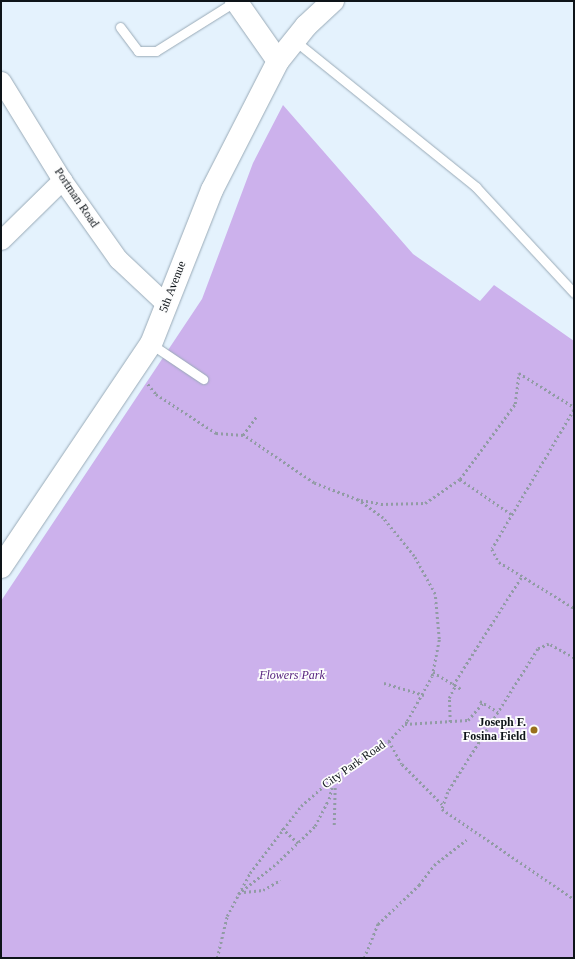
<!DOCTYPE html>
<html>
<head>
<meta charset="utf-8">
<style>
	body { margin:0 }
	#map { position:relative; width:575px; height:959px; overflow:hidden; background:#e4f2fd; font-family:Georgia,serif }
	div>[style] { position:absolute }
	.green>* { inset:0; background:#ccb1ec }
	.path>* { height:2.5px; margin-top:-1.25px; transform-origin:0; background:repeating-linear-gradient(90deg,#919ba4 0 2px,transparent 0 5px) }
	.roads { filter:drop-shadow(0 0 1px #99aab7) drop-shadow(0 0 1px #99aab7) }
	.lane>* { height:9px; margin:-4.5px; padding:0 4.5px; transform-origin:4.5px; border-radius:4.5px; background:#fff }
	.street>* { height:19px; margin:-9.5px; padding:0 9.5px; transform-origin:9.5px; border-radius:9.5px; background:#fff }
	.secondary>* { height:22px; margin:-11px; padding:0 11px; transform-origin:11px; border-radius:11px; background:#fff }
	.dots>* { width:11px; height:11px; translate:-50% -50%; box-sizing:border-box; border:2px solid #fdfdfd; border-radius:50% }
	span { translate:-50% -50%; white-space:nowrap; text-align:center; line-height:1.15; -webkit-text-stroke:3.5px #fdfdfd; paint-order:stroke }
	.street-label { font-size:12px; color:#0e1419 }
	.park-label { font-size:12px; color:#55227e; font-style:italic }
	.poi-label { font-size:12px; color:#0e1419; font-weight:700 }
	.right { translate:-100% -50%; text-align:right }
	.frame { position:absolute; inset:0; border:2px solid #0e1419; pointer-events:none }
</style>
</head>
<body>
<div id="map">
	<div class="green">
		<i style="clip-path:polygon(283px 105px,413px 254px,480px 301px,494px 285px,574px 341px,574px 958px,1px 958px,1px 601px,202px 299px,253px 163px)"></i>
	</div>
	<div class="path">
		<i style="left:148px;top:384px;width:13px;rotate:51deg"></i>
		<i style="left:156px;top:394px;width:72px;rotate:33deg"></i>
		<i style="left:216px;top:433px;width:27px;rotate:4deg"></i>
		<i style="left:574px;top:410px;width:161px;rotate:120.5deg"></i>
		<i style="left:492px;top:549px;width:15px;rotate:62deg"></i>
		<i style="left:499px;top:562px;width:88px;rotate:31.5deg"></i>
		<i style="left:243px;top:435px;width:24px;rotate:-54deg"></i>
		<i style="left:460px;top:479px;width:62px;rotate:34.5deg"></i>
		<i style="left:361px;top:500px;width:20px;rotate:11deg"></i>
		<i style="left:381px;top:504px;width:44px;rotate:-1.3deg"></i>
		<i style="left:425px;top:503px;width:42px;rotate:-34.4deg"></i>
		<i style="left:460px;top:479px;width:93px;rotate:-53.7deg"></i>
		<i style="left:515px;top:404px;width:31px;rotate:-83deg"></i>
		<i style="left:519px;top:373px;width:65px;rotate:31.7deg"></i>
		<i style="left:574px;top:658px;width:29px;rotate:-151deg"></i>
		<i style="left:549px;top:644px;width:12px;rotate:156deg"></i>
		<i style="left:538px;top:649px;width:169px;rotate:122.2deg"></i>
		<i style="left:448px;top:792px;width:18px;rotate:109deg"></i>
		<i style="left:442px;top:809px;width:160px;rotate:34.3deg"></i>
		<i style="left:433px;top:672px;width:33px;rotate:31deg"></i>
		<i style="left:384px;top:683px;width:42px;rotate:16.7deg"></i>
		<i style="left:453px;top:685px;width:129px;rotate:-57.7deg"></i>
		<i style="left:480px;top:701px;width:21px;rotate:31deg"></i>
		<i style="left:450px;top:722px;width:24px;rotate:-92deg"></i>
		<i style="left:449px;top:698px;width:13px;rotate:-63deg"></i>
		<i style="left:405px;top:724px;width:63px;rotate:-3.6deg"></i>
		<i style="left:468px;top:720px;width:23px;rotate:-49deg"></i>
		<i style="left:389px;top:741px;width:26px;rotate:61deg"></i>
		<i style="left:402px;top:764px;width:58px;rotate:45deg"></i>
		<i style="left:334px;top:825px;width:40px;rotate:-88.6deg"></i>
		<i style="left:282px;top:828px;width:22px;rotate:43deg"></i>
		<i style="left:244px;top:892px;width:19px;rotate:-6deg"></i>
		<i style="left:263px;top:890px;width:20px;rotate:-30deg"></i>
		<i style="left:238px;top:894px;width:50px;rotate:-38.5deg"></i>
		<i style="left:277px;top:863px;width:53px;rotate:-44.2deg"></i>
		<i style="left:315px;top:826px;width:30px;rotate:-63deg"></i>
		<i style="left:329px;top:799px;width:22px;rotate:-77deg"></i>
		<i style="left:217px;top:958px;width:43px;rotate:-76.6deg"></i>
		<i style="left:227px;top:916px;width:49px;rotate:-61.9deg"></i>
		<i style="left:250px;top:873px;width:84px;rotate:-52.7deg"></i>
		<i style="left:301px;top:806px;width:44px;rotate:-41.3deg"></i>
		<i style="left:334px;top:777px;width:60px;rotate:-32.1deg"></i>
		<i style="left:385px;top:745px;width:33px;rotate:-47deg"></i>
		<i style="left:407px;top:721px;width:51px;rotate:-60.9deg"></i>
		<i style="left:432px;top:676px;width:38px;rotate:-79deg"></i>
		<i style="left:439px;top:639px;width:45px;rotate:-95.1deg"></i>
		<i style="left:435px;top:594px;width:43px;rotate:-118.9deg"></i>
		<i style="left:414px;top:556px;width:49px;rotate:-129.2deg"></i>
		<i style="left:383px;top:518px;width:31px;rotate:-144deg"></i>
		<i style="left:358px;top:500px;width:47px;rotate:-158.9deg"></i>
		<i style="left:314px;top:483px;width:86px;rotate:-145.9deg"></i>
		<i style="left:364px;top:958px;width:37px;rotate:-68deg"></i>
		<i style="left:378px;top:924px;width:57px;rotate:-43.6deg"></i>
		<i style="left:419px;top:885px;width:25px;rotate:-53deg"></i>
		<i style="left:434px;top:865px;width:41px;rotate:-38deg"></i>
	</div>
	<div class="roads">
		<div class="lane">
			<i style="left:120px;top:27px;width:30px;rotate:53deg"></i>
			<i style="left:138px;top:51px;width:18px"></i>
			<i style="left:156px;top:51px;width:94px;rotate:-32deg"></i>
			<i style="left:294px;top:40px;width:234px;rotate:38.9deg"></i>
			<i style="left:476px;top:187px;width:144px;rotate:47.2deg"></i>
			<i style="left:151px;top:344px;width:63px;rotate:33.9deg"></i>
		</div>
		<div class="street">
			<i style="left:1px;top:81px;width:116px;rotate:58.4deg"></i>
			<i style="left:62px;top:180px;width:97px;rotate:54.7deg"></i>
			<i style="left:118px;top:259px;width:66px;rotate:43.2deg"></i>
			<i style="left:1px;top:240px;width:86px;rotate:-44.5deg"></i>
		</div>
		<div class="secondary">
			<i style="left:236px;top:1px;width:73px;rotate:55deg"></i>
			<i style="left:1px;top:567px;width:269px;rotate:-56.1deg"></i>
			<i style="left:151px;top:344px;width:166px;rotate:-68.4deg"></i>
			<i style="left:212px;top:190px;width:145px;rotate:-62.9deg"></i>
			<i style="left:278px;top:61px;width:45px;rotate:-51.3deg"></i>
			<i style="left:306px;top:26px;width:37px;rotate:-43deg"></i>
		</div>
	</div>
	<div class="dots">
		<i style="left:534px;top:730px;background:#996f1c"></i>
	</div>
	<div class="street-label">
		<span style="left:76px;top:198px;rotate:56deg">Portman Road</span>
		<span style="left:173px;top:287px;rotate:-69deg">5th Avenue</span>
		<span style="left:354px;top:765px;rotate:-35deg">City Park Road</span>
	</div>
	<div class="park-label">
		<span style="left:292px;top:676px">Flowers Park</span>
	</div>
	<div class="poi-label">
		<span class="right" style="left:526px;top:730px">Joseph F.<br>Fosina Field</span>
	</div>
	<div class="frame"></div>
</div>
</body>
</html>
